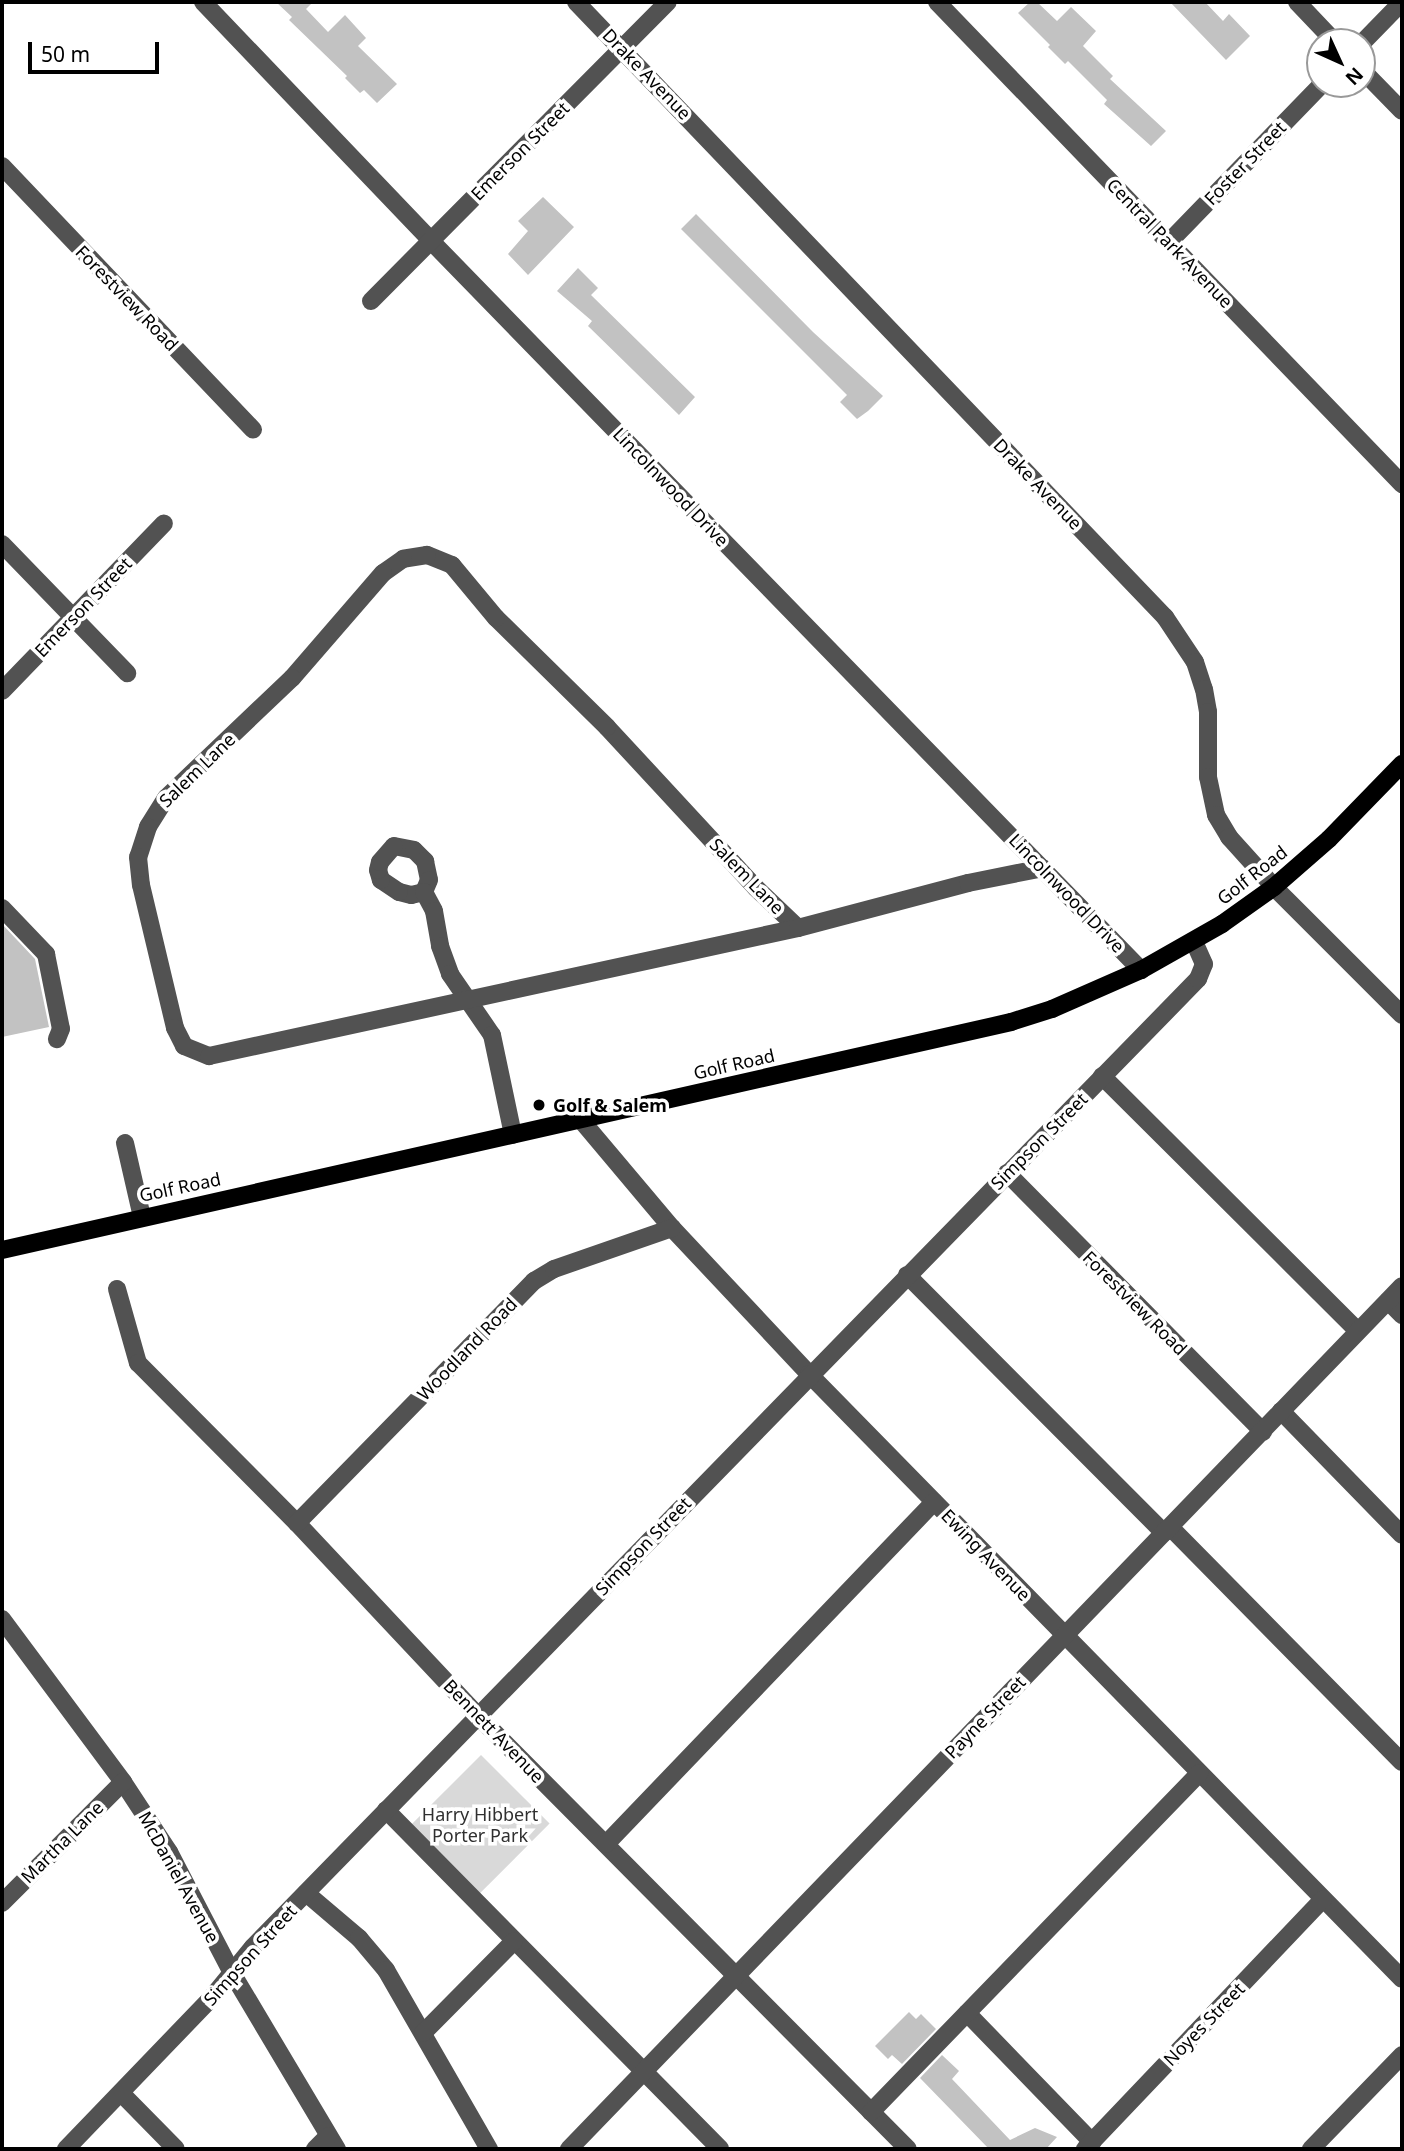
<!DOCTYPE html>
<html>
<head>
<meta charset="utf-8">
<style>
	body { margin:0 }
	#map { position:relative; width:1404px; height:2151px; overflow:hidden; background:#fff; font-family:"Noto Sans",sans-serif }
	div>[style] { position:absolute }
	.green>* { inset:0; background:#d9d9d9; transform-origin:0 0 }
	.building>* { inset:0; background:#c2c2c2 }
	.minor>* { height:18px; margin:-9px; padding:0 9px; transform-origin:9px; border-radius:9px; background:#525252 }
	.major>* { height:18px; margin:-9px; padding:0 9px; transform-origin:9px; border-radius:9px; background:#000 }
	.dots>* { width:19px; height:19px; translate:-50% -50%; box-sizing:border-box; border:4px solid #fff; border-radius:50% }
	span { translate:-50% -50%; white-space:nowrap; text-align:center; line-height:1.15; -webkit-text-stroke:7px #fff; paint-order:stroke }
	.street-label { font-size:18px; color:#000 }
	.poi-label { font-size:18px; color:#000; font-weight:700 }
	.left { translate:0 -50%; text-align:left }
	.park-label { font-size:18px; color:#303030 }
	.frame { position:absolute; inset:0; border:4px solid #000; pointer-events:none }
	.north { position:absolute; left:1306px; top:28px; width:70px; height:70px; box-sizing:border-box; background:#fff; border:2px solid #999; border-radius:50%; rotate:135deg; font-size:19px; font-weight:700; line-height:28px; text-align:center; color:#000 }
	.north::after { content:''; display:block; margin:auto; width:24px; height:32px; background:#000; clip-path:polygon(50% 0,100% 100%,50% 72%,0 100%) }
	.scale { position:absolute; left:28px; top:42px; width:131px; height:32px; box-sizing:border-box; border:4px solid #000; border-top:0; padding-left:9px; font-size:21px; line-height:24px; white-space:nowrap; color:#000; -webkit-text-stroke:5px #fff; paint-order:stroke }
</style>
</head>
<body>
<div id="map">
	<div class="green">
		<i style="left:481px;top:1755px;width:97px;height:102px;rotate:45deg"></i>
	</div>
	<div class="building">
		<i style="clip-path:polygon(276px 2px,313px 2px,306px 9px,328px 32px,345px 15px,366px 38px,358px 46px,397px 84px,377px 103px,364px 90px,360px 93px,345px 78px,347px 76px,289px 20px,292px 17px)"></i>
		<i style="clip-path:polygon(1030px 2px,1037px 2px,1057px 21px,1071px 7px,1096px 31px,1083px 46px,1113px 76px,1110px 79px,1166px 131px,1151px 146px,1104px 104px,1107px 100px,1068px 61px,1065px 64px,1048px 47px,1050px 45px,1018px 13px)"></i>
		<i style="clip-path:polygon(1170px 2px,1205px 2px,1223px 21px,1229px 14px,1250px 36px,1226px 60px)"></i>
		<i style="clip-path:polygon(543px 197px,574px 227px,528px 275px,508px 254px,528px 231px,518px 221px)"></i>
		<i style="clip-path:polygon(696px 214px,813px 332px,883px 396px,868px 411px,857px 419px,840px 402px,847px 395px,681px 229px)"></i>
		<i style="clip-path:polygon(578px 268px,598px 288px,591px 295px,695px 397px,679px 415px,588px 326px,592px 321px,557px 291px)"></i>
		<i style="clip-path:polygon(2px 924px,35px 959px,49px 1027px,2px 1037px)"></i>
		<i style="clip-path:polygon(909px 2012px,916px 2019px,921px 2014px,936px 2029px,902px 2064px,892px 2055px,888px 2059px,875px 2046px)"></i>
		<i style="clip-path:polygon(942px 2055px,959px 2071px,952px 2079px,1010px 2140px,1035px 2128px,1057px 2137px,1046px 2149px,989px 2149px,920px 2078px)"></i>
	</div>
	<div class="minor">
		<i style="left:203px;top:2px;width:330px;rotate:46.3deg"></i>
		<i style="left:431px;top:241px;width:1018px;rotate:45.76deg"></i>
		<i style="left:576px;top:2px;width:852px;rotate:46.24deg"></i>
		<i style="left:1165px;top:617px;width:54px;rotate:56.3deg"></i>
		<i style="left:1195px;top:662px;width:28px;rotate:72deg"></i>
		<i style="left:1204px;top:689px;width:23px;rotate:80deg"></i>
		<i style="left:1208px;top:712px;width:65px;rotate:90deg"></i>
		<i style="left:1208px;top:777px;width:39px;rotate:78deg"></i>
		<i style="left:1216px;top:815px;width:26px;rotate:59deg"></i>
		<i style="left:1229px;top:837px;width:67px;rotate:48deg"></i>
		<i style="left:1274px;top:887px;width:181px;rotate:45deg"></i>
		<i style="left:937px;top:2px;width:670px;rotate:46.03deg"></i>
		<i style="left:1297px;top:2px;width:55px;rotate:46.5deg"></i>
		<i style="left:1362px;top:43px;width:57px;rotate:-45.7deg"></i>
		<i style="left:1362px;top:70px;width:57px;rotate:45.7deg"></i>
		<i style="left:2px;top:166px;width:364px;rotate:46.4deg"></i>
		<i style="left:1169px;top:242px;width:220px;rotate:-45.9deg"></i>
		<i style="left:371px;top:301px;width:421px;rotate:-45.2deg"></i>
		<i style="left:2px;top:544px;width:180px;rotate:45.9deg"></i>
		<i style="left:2px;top:691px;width:233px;rotate:-46deg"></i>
		<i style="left:394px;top:846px;width:20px;rotate:11deg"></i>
		<i style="left:414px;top:850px;width:16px;rotate:45deg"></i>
		<i style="left:425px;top:861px;width:19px;rotate:78deg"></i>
		<i style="left:429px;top:880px;width:13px;rotate:113deg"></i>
		<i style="left:424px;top:892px;width:13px;rotate:167deg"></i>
		<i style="left:411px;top:895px;width:12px;rotate:-166deg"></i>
		<i style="left:399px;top:892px;width:22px;rotate:-146deg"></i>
		<i style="left:381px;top:880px;width:10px;rotate:-107deg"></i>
		<i style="left:378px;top:870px;width:8px;rotate:-76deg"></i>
		<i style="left:380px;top:862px;width:21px;rotate:-49deg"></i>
		<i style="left:424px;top:892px;width:21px;rotate:62deg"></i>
		<i style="left:434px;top:911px;width:36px;rotate:80deg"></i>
		<i style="left:440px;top:946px;width:30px;rotate:70deg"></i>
		<i style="left:450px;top:974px;width:74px;rotate:55.5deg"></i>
		<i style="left:492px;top:1035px;width:102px;rotate:78.1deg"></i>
		<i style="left:2px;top:908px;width:64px;rotate:46.3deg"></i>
		<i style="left:46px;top:954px;width:76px;rotate:78.7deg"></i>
		<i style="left:61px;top:1029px;width:11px;rotate:112deg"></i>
		<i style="left:798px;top:928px;width:58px;rotate:-136.4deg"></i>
		<i style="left:756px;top:888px;width:219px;rotate:-132.8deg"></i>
		<i style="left:607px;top:727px;width:156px;rotate:-135.5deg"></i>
		<i style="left:496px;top:618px;width:69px;rotate:-129.7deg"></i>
		<i style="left:452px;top:565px;width:27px;rotate:-158deg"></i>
		<i style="left:427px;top:555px;width:24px;rotate:171deg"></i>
		<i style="left:403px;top:559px;width:24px;rotate:145deg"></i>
		<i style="left:383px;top:573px;width:139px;rotate:130.9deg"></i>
		<i style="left:292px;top:678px;width:174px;rotate:136.4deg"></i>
		<i style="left:166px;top:798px;width:34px;rotate:122deg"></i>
		<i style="left:148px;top:827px;width:32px;rotate:108deg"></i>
		<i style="left:138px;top:857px;width:28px;rotate:84deg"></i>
		<i style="left:141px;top:885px;width:147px;rotate:76.6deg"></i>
		<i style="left:175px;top:1028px;width:20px;rotate:63deg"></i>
		<i style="left:184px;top:1046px;width:27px;rotate:22deg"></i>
		<i style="left:209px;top:1056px;width:603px;rotate:-12.26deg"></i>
		<i style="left:798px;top:928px;width:176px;rotate:-14.8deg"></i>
		<i style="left:968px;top:883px;width:76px;rotate:-11.3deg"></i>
		<i style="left:1102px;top:1076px;width:361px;rotate:44.9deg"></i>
		<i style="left:581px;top:1120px;width:141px;rotate:49.9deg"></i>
		<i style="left:672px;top:1228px;width:200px;rotate:46.8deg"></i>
		<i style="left:809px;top:1374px;width:847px;rotate:45.57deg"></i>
		<i style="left:125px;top:1143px;width:76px;rotate:77.1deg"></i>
		<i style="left:1007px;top:1173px;width:364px;rotate:45.3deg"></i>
		<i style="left:907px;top:1275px;width:364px;rotate:45.1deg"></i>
		<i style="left:117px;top:1289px;width:77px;rotate:74.2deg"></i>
		<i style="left:138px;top:1363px;width:226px;rotate:45.2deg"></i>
		<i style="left:297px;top:1523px;width:265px;rotate:46.8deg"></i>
		<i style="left:478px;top:1716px;width:610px;rotate:45.2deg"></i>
		<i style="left:1388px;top:1301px;width:20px;rotate:45deg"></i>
		<i style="left:1281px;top:1411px;width:173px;rotate:45.7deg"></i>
		<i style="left:297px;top:1523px;width:339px;rotate:-45.6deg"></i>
		<i style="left:534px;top:1281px;width:23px;rotate:-31deg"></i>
		<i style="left:554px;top:1269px;width:125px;rotate:-19.2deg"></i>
		<i style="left:1170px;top:1527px;width:330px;rotate:45.4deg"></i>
		<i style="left:2px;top:1619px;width:203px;rotate:53.4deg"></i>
		<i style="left:123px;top:1782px;width:84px;rotate:56.7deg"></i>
		<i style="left:169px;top:1852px;width:136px;rotate:62.5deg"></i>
		<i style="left:232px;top:1973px;width:205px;rotate:59.2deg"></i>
		<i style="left:386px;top:1810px;width:476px;rotate:45.4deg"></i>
		<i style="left:606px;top:1844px;width:474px;rotate:-46.2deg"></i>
		<i style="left:306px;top:1893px;width:70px;rotate:40.3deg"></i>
		<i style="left:359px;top:1938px;width:42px;rotate:49.8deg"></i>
		<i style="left:386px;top:1970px;width:207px;rotate:60.1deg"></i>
		<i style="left:2px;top:1903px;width:171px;rotate:-45deg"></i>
		<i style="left:967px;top:2013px;width:180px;rotate:45.9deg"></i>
		<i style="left:423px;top:2033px;width:129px;rotate:-45.3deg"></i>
		<i style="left:121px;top:2093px;width:78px;rotate:45.5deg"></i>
		<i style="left:871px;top:2112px;width:472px;rotate:-45.9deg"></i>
		<i style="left:66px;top:2149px;width:212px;rotate:-46.1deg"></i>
		<i style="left:213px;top:1996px;width:63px;rotate:-50.8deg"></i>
		<i style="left:253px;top:1947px;width:1353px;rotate:-45.69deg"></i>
		<i style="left:1198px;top:979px;width:16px;rotate:-68deg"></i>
		<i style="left:1204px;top:964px;width:24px;rotate:-114deg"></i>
		<i style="left:315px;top:2149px;width:18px;rotate:-45deg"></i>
		<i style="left:569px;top:2149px;width:1199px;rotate:-46.01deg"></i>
		<i style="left:1085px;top:2149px;width:345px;rotate:-46.4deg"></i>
		<i style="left:1311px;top:2149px;width:131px;rotate:-45.9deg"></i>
	</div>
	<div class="major">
		<i style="left:2px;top:1250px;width:1034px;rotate:-12.73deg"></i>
		<i style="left:1011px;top:1022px;width:43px;rotate:-17.6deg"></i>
		<i style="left:1052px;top:1009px;width:97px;rotate:-23.7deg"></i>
		<i style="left:1141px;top:970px;width:93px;rotate:-29.6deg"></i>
		<i style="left:1222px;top:924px;width:64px;rotate:-35.4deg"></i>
		<i style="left:1274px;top:887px;width:73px;rotate:-41.1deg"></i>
		<i style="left:1329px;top:839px;width:105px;rotate:-45.8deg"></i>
	</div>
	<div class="dots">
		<i style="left:539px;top:1105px;background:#000"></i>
	</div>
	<div class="street-label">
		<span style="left:647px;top:74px;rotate:46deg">Drake Avenue</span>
		<span style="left:520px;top:151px;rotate:-45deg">Emerson Street</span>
		<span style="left:1245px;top:163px;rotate:-46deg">Foster Street</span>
		<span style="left:1170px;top:243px;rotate:46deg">Central Park Avenue</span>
		<span style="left:127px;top:298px;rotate:46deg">Forestview Road</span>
		<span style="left:1038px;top:484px;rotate:46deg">Drake Avenue</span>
		<span style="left:671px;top:487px;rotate:46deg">Lincolnwood Drive</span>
		<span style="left:83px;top:607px;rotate:-46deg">Emerson Street</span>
		<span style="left:197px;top:770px;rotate:-44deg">Salem Lane</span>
		<span style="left:1252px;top:875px;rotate:-38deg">Golf Road</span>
		<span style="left:747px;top:876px;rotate:46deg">Salem Lane</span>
		<span style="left:1067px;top:893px;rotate:46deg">Lincolnwood Drive</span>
		<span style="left:734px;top:1064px;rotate:-13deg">Golf Road</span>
		<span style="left:1039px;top:1141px;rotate:-45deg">Simpson Street</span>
		<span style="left:180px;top:1187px;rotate:-12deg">Golf Road</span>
		<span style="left:1135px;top:1303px;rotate:45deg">Forestview Road</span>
		<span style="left:467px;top:1349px;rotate:-46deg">Woodland Road</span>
		<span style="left:643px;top:1546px;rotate:-46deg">Simpson Street</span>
		<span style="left:986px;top:1555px;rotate:46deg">Ewing Avenue</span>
		<span style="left:985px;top:1717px;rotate:-46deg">Payne Street</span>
		<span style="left:494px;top:1731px;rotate:46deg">Bennett Avenue</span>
		<span style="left:62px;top:1842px;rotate:-45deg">Martha Lane</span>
		<span style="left:179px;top:1877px;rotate:61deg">McDaniel Avenue</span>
		<span style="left:250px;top:1955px;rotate:-48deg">Simpson Street</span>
		<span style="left:1204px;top:2024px;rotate:-46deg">Noyes Street</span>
	</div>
	<div class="poi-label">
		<span class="left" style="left:553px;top:1105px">Golf &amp; Salem</span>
	</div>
	<div class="park-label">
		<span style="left:480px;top:1825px">Harry Hibbert<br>Porter Park</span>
	</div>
	<div class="frame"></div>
	<div class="north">N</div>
	<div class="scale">50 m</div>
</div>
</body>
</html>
